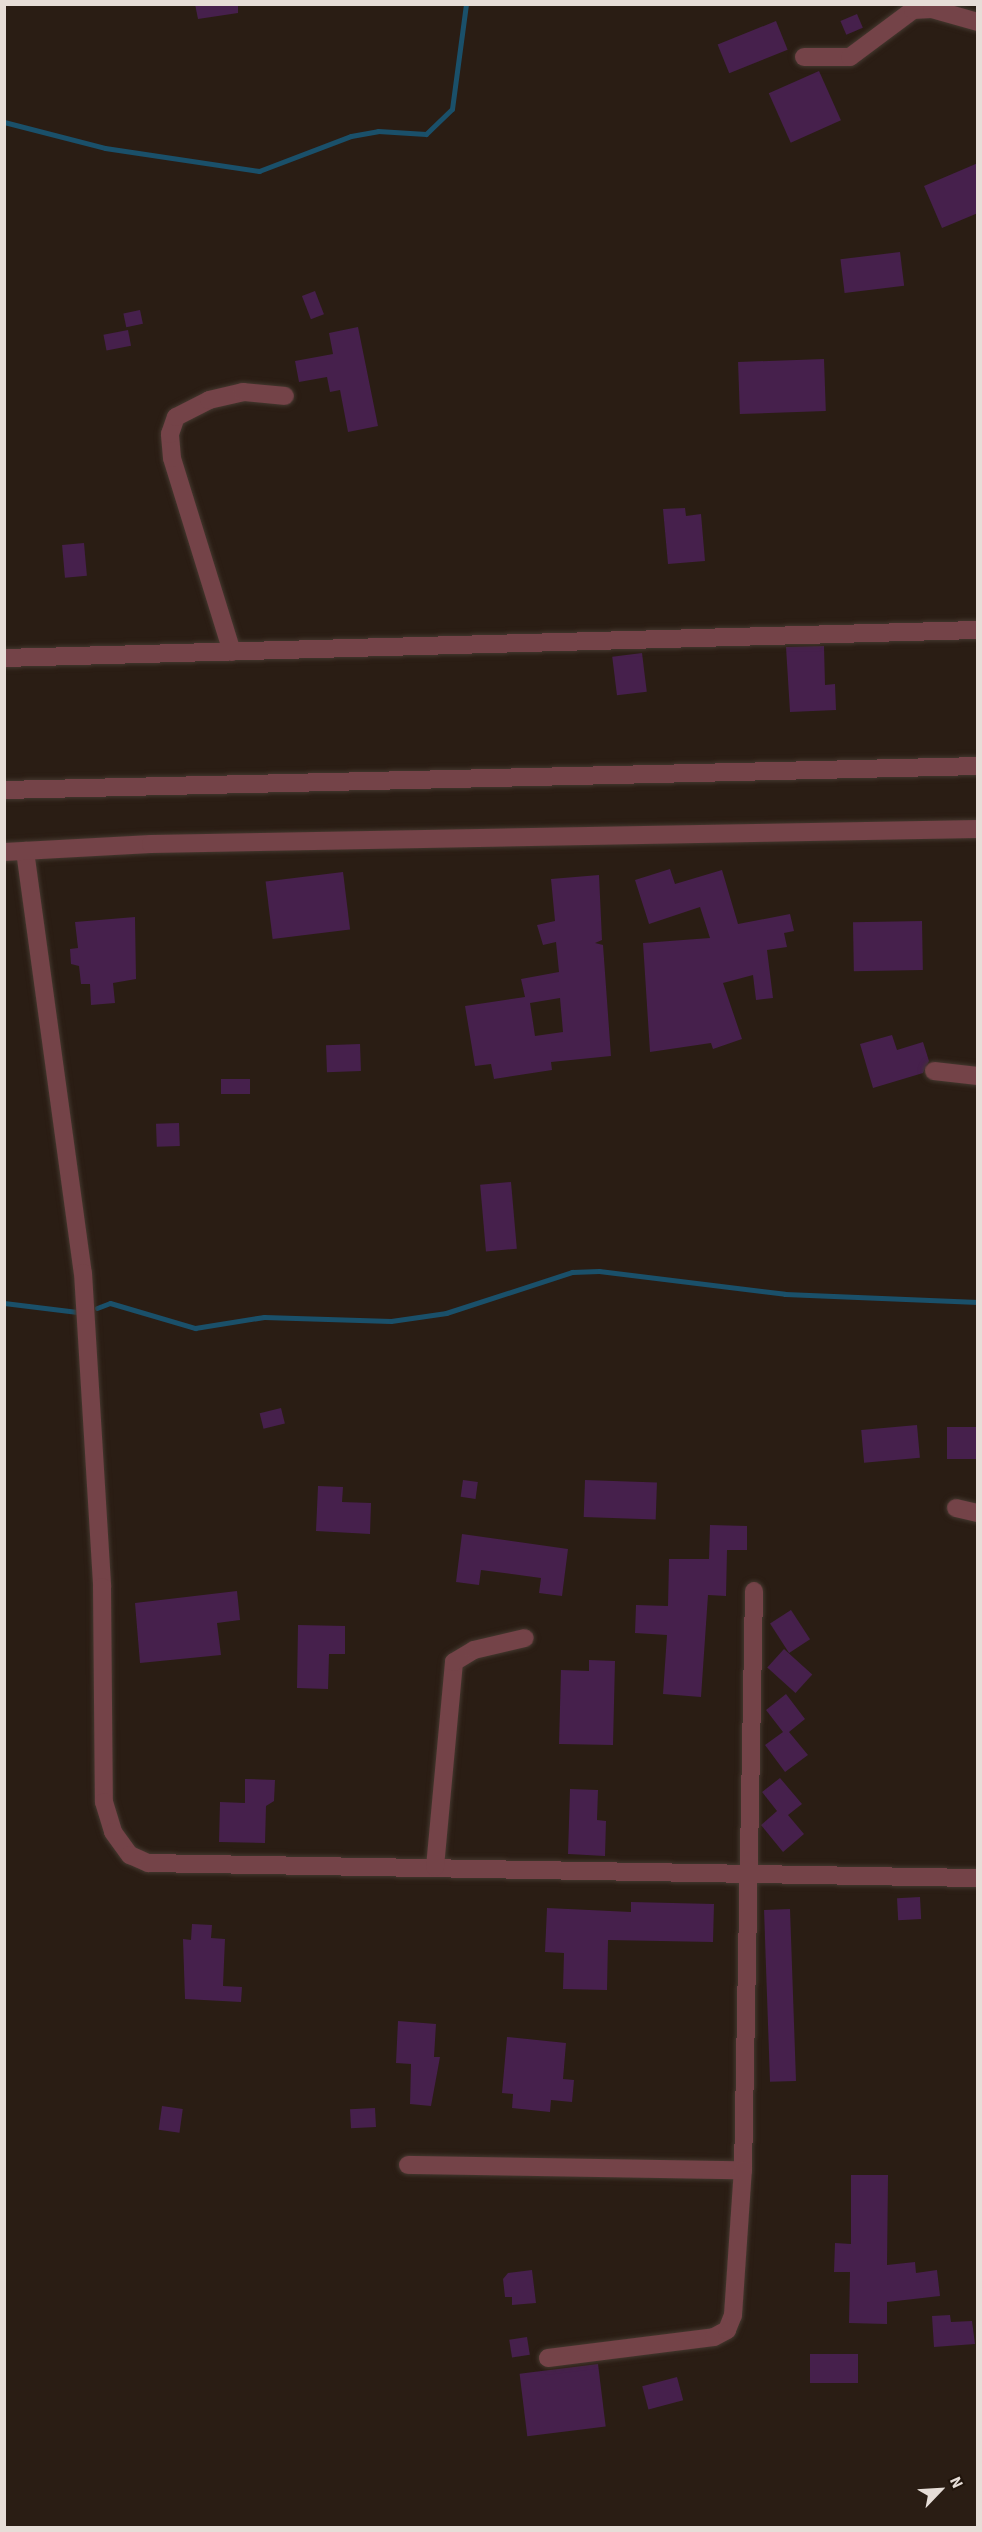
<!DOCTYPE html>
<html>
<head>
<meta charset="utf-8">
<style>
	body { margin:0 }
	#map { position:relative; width:982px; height:2532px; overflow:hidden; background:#2a1d14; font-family:"Source Sans 3",sans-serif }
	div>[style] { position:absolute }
	.stream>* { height:5px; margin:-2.5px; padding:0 2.5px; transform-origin:2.5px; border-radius:2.5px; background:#1a506a }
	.building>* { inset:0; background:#46204c; transform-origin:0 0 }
	.roads { filter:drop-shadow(0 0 2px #44382f) drop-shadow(0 0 2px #44382f) }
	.minor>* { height:18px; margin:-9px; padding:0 9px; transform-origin:9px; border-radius:9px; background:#744348 }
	span { translate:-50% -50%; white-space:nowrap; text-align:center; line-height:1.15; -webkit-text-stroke:4.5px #20140b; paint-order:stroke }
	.frame { position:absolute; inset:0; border:6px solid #e6ddd7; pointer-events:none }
	.north { position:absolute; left:910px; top:2460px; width:60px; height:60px; -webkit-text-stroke:4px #20140b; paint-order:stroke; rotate:65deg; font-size:16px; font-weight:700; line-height:24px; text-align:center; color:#e6ddd7 }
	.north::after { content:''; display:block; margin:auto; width:21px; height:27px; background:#e6ddd7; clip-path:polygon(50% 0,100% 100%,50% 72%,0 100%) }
</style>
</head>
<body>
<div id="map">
	<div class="stream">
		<i style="left:4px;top:122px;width:104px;rotate:14.4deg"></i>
		<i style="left:105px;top:148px;width:156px;rotate:8.5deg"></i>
		<i style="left:259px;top:171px;width:98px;rotate:-20.8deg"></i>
		<i style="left:351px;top:136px;width:27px;rotate:-10deg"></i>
		<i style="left:378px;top:131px;width:48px;rotate:3.6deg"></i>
		<i style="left:426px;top:134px;width:36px;rotate:-44deg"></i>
		<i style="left:452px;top:109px;width:106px;rotate:-82.4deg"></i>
		<i style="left:4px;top:1303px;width:74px;rotate:7deg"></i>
		<i style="left:97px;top:1308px;width:14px;rotate:-21deg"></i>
		<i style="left:110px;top:1303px;width:89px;rotate:16.4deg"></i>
		<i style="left:195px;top:1328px;width:70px;rotate:-9.1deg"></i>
		<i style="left:264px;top:1317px;width:127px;rotate:1.8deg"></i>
		<i style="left:391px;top:1321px;width:56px;rotate:-8.3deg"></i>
		<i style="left:446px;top:1313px;width:133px;rotate:-18deg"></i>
		<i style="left:572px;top:1272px;width:27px;rotate:-2deg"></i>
		<i style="left:599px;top:1271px;width:187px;rotate:7deg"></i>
		<i style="left:785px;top:1294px;width:193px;rotate:2.4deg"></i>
	</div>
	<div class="building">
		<i style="clip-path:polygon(195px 4px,238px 4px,238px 13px,198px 19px)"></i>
		<i style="left:857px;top:14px;width:15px;height:18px;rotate:67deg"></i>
		<i style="left:776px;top:21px;width:31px;height:63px;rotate:68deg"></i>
		<i style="left:819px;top:71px;width:54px;height:55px;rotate:66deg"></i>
		<i style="clip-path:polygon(978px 163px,978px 213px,942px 228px,924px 186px)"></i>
		<i style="left:900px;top:252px;width:34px;height:60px;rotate:83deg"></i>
		<i style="left:315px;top:291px;width:25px;height:14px;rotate:69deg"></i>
		<i style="left:140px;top:310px;width:14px;height:17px;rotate:78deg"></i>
		<i style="clip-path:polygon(358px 327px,378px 426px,348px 432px,340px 390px,330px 392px,327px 377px,299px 382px,295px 361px,333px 354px,329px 333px)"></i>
		<i style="left:128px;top:330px;width:16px;height:25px;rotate:79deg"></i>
		<i style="left:824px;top:359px;width:52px;height:86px;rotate:88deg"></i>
		<i style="clip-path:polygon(685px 508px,686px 516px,701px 514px,705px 561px,668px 564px,663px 509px)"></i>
		<i style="left:84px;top:543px;width:33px;height:22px;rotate:85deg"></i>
		<i style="clip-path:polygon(824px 646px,825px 685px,835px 684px,836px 710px,790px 712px,786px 647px)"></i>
		<i style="left:642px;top:653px;width:39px;height:30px;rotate:83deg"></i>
		<i style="clip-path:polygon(670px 869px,675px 884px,722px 870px,738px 924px,790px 914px,794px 931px,784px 933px,787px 947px,767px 950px,773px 998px,756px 1000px,753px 975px,723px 983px,742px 1039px,713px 1049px,711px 1043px,650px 1052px,643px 943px,710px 938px,700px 907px,649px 924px,635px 880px)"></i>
		<i style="left:343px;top:872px;width:58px;height:78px;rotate:83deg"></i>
		<i style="clip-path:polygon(evenodd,599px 875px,602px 940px,595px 943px,603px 945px,611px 1056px,551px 1062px,552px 1070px,494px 1079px,491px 1064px,475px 1066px,465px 1006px,525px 997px,521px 979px,559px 972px,556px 942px,543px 945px,537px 925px,555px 921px,551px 879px,599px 875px,560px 998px,563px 1032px,535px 1036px,530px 1003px,560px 998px)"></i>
		<i style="clip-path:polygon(135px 917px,136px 979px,113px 983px,115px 1003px,91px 1005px,90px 984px,81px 984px,79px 966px,71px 964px,70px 949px,78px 948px,75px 922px)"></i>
		<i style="left:922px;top:921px;width:49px;height:69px;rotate:89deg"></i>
		<i style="clip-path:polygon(892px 1035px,897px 1050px,923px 1042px,929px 1061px,923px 1073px,873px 1088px,860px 1044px)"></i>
		<i style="left:360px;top:1044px;width:27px;height:34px;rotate:88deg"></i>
		<i style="left:250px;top:1079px;width:15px;height:29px;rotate:90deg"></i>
		<i style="left:179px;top:1123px;width:23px;height:23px;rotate:88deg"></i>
		<i style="left:511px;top:1182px;width:67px;height:31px;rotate:85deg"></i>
		<i style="left:281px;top:1408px;width:16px;height:22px;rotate:76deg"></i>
		<i style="left:917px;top:1425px;width:33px;height:56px;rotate:85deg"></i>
		<i style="left:978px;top:1427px;width:32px;height:31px;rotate:90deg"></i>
		<i style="left:463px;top:1480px;width:15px;height:17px;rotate:8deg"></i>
		<i style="left:585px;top:1480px;width:72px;height:37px;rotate:2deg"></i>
		<i style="clip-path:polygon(318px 1486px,343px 1487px,342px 1502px,371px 1503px,370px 1534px,316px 1531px)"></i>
		<i style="clip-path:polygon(710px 1525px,747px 1526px,747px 1550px,727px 1550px,726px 1596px,708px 1595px,701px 1697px,663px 1694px,667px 1635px,635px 1633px,636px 1605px,668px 1606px,669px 1559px,709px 1559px)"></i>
		<i style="clip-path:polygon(462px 1534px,568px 1549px,562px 1596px,539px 1593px,541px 1578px,481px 1570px,479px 1585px,456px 1582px)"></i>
		<i style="clip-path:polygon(237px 1591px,240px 1620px,217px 1623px,221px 1655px,140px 1663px,135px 1603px)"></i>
		<i style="left:791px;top:1610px;width:35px;height:25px;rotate:57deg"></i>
		<i style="clip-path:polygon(298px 1625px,345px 1626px,345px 1654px,329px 1654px,328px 1689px,297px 1688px)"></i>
		<i style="left:784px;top:1649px;width:38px;height:25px;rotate:42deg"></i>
		<i style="clip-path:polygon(589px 1660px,615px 1661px,613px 1745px,559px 1744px,561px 1670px,589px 1671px)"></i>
		<i style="clip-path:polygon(786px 1694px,805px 1719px,789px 1732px,808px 1755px,785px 1772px,765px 1745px,783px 1732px,766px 1710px)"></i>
		<i style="clip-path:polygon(780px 1778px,802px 1804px,788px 1815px,804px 1834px,783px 1852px,761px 1825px,777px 1811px,762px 1792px)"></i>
		<i style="clip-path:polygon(245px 1779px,275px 1780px,274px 1801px,266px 1806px,265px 1843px,219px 1842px,220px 1802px,245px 1803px)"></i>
		<i style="clip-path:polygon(570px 1789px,598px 1790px,597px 1820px,606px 1821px,605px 1856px,568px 1854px)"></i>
		<i style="left:920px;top:1897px;width:22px;height:23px;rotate:87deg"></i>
		<i style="clip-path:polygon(631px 1902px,714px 1904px,713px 1942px,608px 1940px,607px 1990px,563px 1989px,564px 1953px,545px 1952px,547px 1908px,631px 1912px)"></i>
		<i style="left:790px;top:1909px;width:172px;height:26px;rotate:88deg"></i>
		<i style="clip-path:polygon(192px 1924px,212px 1925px,211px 1938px,225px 1939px,223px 1986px,242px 1987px,241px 2002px,185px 1999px,183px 1939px,191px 1940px)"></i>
		<i style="clip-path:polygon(398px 2021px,436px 2024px,434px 2057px,440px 2057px,431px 2106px,410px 2104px,411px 2064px,396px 2063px)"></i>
		<i style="clip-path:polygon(507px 2037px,566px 2043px,563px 2079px,574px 2080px,572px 2102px,551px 2100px,550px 2112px,512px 2108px,513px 2094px,502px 2093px)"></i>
		<i style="left:162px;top:2106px;width:21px;height:24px;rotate:8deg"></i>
		<i style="left:375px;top:2108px;width:19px;height:25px;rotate:87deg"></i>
		<i style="clip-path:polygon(851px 2175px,888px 2175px,887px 2265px,915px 2262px,916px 2273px,937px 2270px,940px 2296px,887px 2302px,887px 2324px,849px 2323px,850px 2272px,834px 2272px,835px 2243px,851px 2244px)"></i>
		<i style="clip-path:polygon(532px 2270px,536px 2303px,512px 2305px,512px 2297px,505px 2297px,503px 2279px,508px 2273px)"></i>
		<i style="clip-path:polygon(950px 2315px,951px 2322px,972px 2321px,975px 2344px,934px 2347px,932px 2316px)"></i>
		<i style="left:527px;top:2337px;width:18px;height:18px;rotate:81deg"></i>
		<i style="left:810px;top:2354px;width:48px;height:29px"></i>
		<i style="left:598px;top:2364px;width:63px;height:79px;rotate:83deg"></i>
		<i style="left:677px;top:2377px;width:24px;height:36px;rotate:75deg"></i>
	</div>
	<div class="roads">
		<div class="minor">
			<i style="left:804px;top:57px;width:46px"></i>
			<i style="left:850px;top:57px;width:79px;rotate:-36.7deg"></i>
			<i style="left:913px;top:10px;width:19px;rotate:-3deg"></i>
			<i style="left:932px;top:9px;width:48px;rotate:15.8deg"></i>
			<i style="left:232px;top:652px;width:203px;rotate:-107.2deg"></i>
			<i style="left:172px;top:458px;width:24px;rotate:-95deg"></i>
			<i style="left:170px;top:434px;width:18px;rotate:-71deg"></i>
			<i style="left:176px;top:417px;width:37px;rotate:-27deg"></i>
			<i style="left:209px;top:400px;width:35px;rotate:-13deg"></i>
			<i style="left:243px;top:392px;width:42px;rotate:5.4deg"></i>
			<i style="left:4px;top:658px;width:974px;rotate:-1.65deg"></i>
			<i style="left:4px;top:790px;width:974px;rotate:-1.41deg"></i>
			<i style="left:25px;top:851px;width:426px;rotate:82.2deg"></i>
			<i style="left:83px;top:1273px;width:315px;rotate:86.5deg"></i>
			<i style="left:102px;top:1587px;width:215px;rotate:89.5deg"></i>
			<i style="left:104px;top:1802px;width:31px;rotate:73deg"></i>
			<i style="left:113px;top:1832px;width:29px;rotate:54deg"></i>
			<i style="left:130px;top:1855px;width:20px;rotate:24deg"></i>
			<i style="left:148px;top:1863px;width:830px;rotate:1.04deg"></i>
			<i style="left:4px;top:852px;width:147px;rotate:-3.1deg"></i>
			<i style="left:151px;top:844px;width:827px;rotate:-1.04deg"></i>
			<i style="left:934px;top:1071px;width:44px;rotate:6.5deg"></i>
			<i style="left:956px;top:1508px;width:23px;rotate:13deg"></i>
			<i style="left:435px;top:1867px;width:206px;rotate:-84.7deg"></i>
			<i style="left:454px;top:1662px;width:23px;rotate:-31deg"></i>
			<i style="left:474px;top:1650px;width:52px;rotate:-13.2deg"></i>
			<i style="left:408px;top:2165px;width:335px;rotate:0.9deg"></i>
			<i style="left:743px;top:2170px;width:579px;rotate:-88.91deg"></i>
			<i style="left:548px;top:2358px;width:167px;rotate:-7.2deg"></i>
			<i style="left:714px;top:2337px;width:15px;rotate:-28deg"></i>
			<i style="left:727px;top:2330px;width:16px;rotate:-68deg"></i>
			<i style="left:733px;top:2315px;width:145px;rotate:-86.1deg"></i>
		</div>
	</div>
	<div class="frame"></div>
	<div class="north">N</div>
</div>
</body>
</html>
